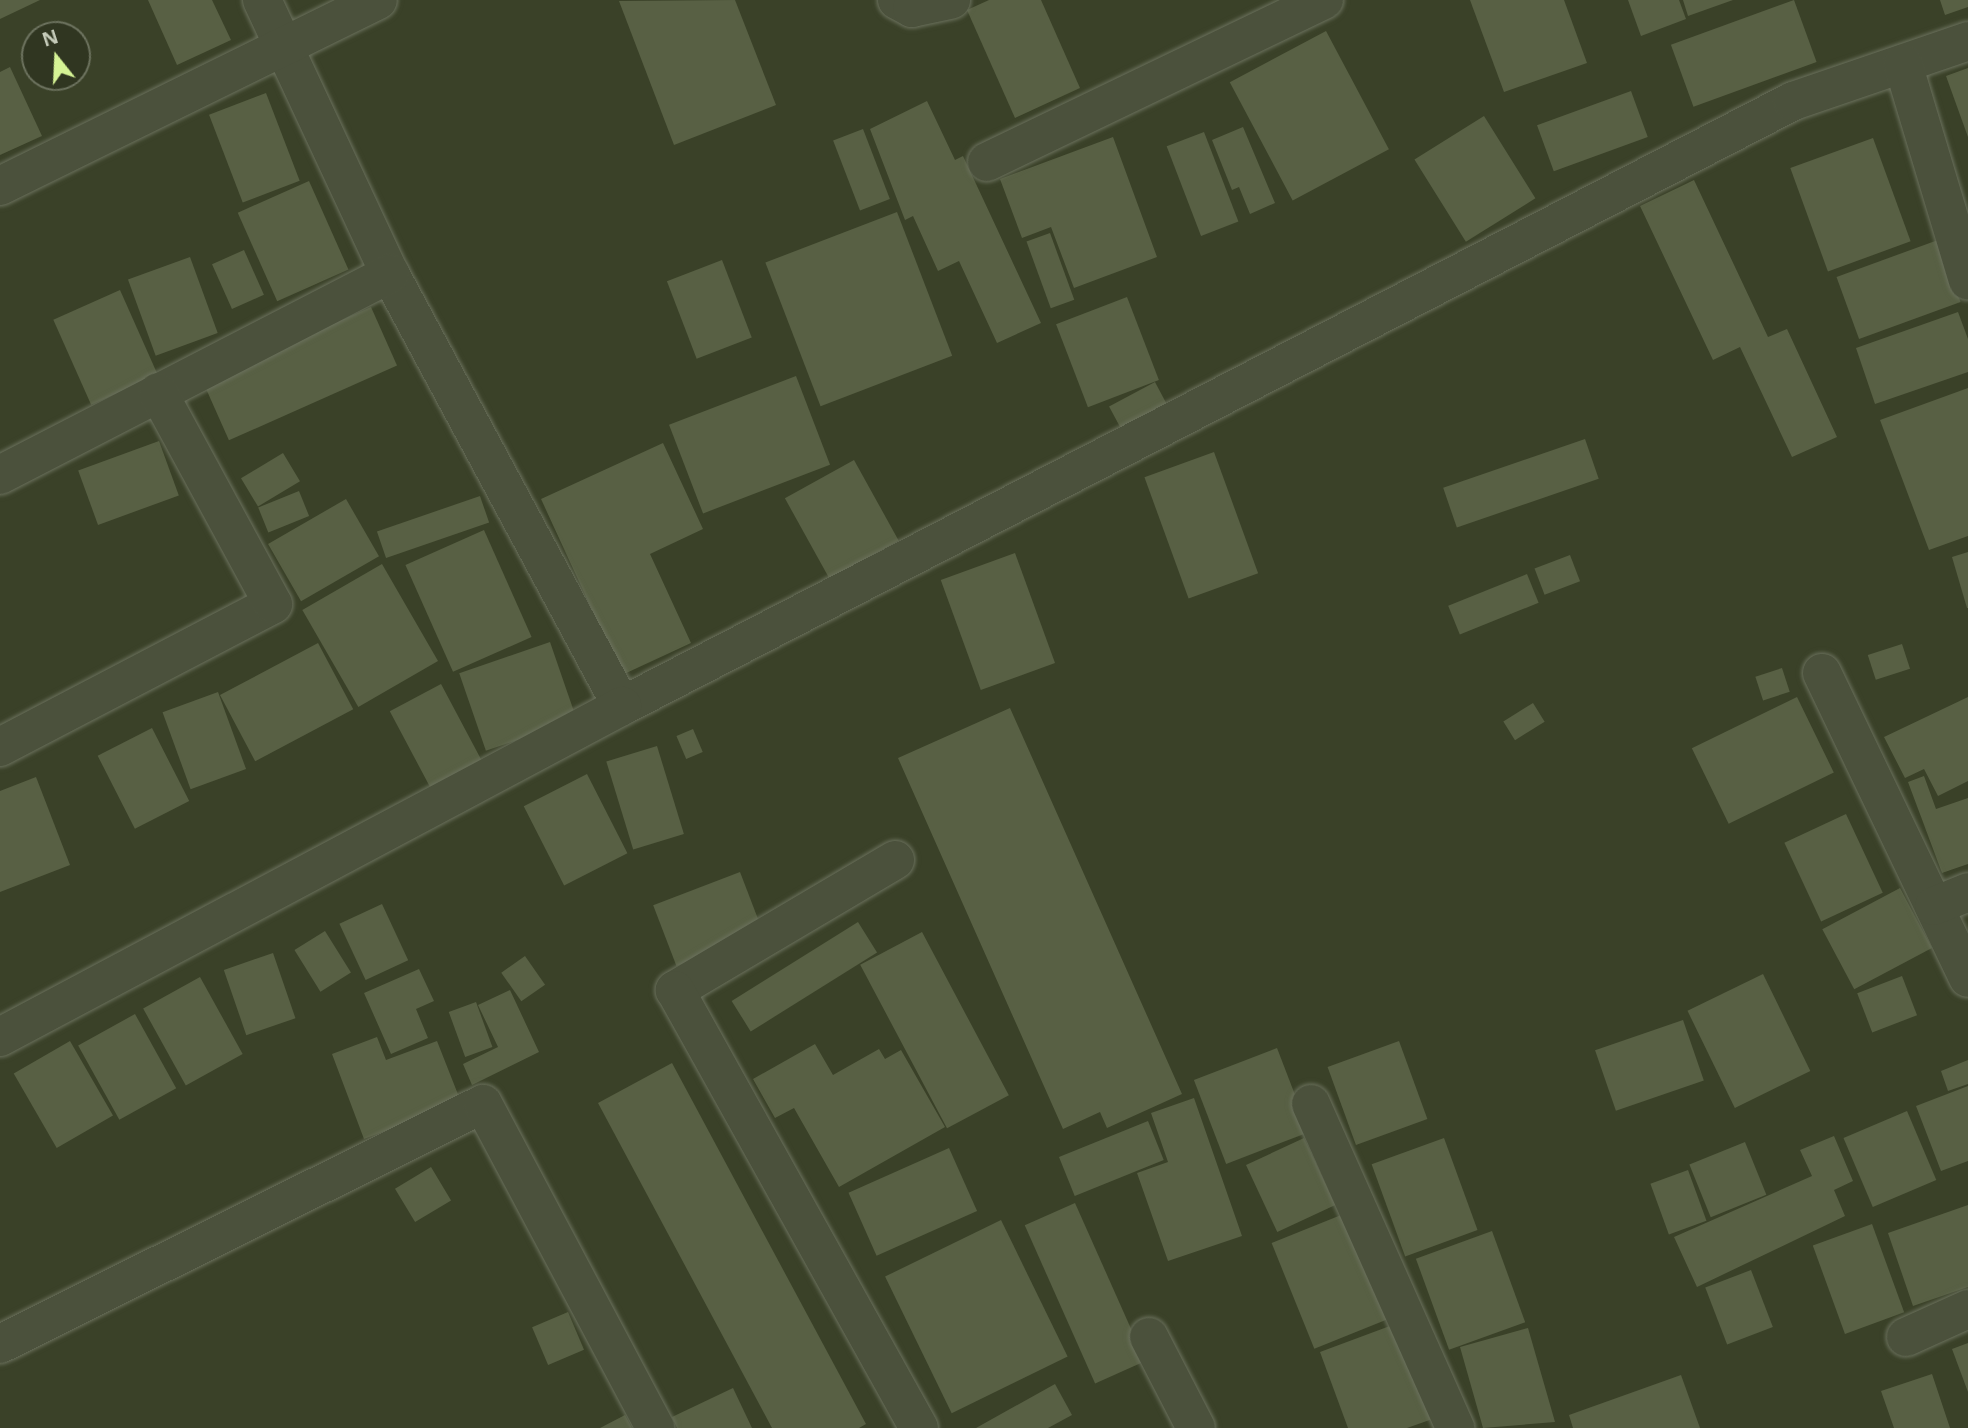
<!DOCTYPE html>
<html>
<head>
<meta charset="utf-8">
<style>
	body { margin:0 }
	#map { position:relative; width:1968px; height:1428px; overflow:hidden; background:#3a4128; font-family:"Noto Sans",sans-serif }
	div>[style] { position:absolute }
	.building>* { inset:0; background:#586044; transform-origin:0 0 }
	.roads { filter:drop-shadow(0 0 2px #6b715d) drop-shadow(0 0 2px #6b715d) }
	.street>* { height:38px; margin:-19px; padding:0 19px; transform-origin:19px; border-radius:19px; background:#4b513c }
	span { translate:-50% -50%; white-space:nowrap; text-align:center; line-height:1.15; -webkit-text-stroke:5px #303621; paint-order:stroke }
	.north { position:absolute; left:21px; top:21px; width:70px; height:70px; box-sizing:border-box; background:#303621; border:2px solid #6c725e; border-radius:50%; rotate:342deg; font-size:19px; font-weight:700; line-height:28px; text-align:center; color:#c5cbb9 }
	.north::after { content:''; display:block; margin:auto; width:24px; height:32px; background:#d5f395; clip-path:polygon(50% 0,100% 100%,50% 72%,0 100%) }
</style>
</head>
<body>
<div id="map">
	<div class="building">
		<i style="clip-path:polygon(0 0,40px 0,0 19px)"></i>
		<i style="clip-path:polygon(148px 0,212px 0,231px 40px,177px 65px)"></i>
		<i style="clip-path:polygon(735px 0,776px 105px,674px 145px,619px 1px)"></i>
		<i style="clip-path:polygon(989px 0,1041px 0,1080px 88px,1015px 118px,967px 10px)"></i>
		<i style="clip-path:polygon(1470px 0,1564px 0,1587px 63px,1504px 92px)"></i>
		<i style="clip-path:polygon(1628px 0,1679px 0,1686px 19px,1641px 36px)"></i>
		<i style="clip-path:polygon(1683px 0,1733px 0,1688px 16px)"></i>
		<i style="left:1794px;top:0;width:66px;height:131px;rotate:70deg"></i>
		<i style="clip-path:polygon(1940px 0,1968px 0,1968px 7px,1945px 15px)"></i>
		<i style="left:1326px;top:31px;width:134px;height:109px;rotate:62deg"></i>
		<i style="clip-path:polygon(10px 67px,42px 136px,0 155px,0 72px)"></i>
		<i style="clip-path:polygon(1968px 68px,1968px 137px,1946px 76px)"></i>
		<i style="left:1631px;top:91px;width:49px;height:100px;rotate:70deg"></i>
		<i style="left:266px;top:93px;width:94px;height:61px;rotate:69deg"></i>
		<i style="clip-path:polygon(927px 101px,955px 160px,963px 156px,1041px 323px,997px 343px,959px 261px,938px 271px,913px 216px,905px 220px,870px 129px)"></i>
		<i style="left:1484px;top:116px;width:97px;height:82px;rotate:58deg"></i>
		<i style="clip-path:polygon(1243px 127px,1275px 203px,1250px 214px,1239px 187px,1232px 190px,1212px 140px)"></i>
		<i style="left:863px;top:129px;width:75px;height:32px;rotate:69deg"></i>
		<i style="left:1204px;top:132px;width:96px;height:40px;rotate:69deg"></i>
		<i style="clip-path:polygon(1113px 137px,1157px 257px,1074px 288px,1051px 227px,1022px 238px,1000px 179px)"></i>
		<i style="left:1873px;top:138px;width:110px;height:88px;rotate:70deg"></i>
		<i style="clip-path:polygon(1694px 180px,1768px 337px,1787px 329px,1837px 437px,1792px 457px,1740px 347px,1713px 360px,1640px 206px)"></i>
		<i style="left:309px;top:181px;width:97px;height:78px;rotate:66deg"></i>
		<i style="left:897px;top:212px;width:154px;height:141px;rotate:69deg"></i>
		<i style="left:1050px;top:233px;width:71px;height:25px;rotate:70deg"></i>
		<i style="left:1938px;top:240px;width:66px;height:108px;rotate:70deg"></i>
		<i style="left:244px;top:250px;width:49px;height:35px;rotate:66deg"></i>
		<i style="left:190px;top:257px;width:81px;height:66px;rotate:70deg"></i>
		<i style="left:722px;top:260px;width:83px;height:59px;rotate:69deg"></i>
		<i style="left:120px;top:290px;width:93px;height:73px;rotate:66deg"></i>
		<i style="left:1127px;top:297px;width:89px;height:76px;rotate:69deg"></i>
		<i style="left:371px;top:307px;width:64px;height:184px;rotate:66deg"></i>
		<i style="clip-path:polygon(1958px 312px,1968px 339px,1968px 372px,1875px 404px,1856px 348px)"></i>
		<i style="left:796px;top:376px;width:95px;height:136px;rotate:69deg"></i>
		<i style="left:1155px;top:382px;width:24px;height:52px;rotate:62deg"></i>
		<i style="clip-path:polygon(1968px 388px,1968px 536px,1929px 550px,1880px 420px)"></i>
		<i style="left:1585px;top:439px;width:42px;height:150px;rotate:71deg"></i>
		<i style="left:159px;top:441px;width:58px;height:86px;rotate:70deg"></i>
		<i style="clip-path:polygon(663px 443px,703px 529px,650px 554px,691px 643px,622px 675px,541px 499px)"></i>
		<i style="left:1214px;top:452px;width:129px;height:74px;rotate:70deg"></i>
		<i style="left:283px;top:453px;width:33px;height:49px;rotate:59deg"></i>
		<i style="left:854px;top:460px;width:92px;height:79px;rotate:61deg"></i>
		<i style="left:299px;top:491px;width:27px;height:44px;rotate:68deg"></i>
		<i style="left:480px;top:496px;width:28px;height:109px;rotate:71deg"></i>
		<i style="left:346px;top:499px;width:66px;height:90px;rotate:60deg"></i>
		<i style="left:484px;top:530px;width:117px;height:86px;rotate:66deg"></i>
		<i style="clip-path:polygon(1968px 552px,1968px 608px,1967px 608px,1952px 557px)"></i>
		<i style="left:1015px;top:553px;width:117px;height:79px;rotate:70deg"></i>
		<i style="left:1570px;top:555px;width:28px;height:38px;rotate:69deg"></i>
		<i style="left:382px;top:564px;width:112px;height:92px;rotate:60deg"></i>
		<i style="left:1527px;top:574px;width:31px;height:85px;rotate:68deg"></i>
		<i style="left:550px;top:642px;width:82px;height:96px;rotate:71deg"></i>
		<i style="left:318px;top:643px;width:75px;height:111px;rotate:62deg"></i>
		<i style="left:1902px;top:644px;width:26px;height:36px;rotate:72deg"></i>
		<i style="left:1782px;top:668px;width:25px;height:28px;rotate:72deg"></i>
		<i style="left:441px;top:684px;width:88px;height:58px;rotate:62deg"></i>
		<i style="left:218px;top:692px;width:82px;height:59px;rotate:70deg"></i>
		<i style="left:1797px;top:697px;width:84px;height:117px;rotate:64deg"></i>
		<i style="clip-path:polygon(1968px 697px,1968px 781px,1938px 796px,1924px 769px,1905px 778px,1884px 737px)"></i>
		<i style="left:1533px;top:703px;width:22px;height:35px;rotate:58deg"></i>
		<i style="clip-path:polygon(1010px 708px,1182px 1094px,1107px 1128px,1100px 1112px,1063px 1129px,898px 758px)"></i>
		<i style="left:152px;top:728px;width:82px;height:61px;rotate:63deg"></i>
		<i style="left:693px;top:729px;width:25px;height:18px;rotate:67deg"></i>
		<i style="left:657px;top:746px;width:92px;height:53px;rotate:73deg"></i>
		<i style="left:587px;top:774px;width:89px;height:71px;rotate:63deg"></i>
		<i style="clip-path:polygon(1924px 776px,1936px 809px,1968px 798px,1968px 864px,1942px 873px,1908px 782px)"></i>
		<i style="clip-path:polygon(36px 777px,70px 865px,0 892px,0 791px)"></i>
		<i style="left:1846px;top:814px;width:87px;height:68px;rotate:65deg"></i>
		<i style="left:740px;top:872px;width:65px;height:93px;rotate:69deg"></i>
		<i style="left:1900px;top:888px;width:68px;height:88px;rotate:62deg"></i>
		<i style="left:382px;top:904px;width:62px;height:47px;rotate:65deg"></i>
		<i style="left:858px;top:922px;width:36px;height:149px;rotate:58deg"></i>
		<i style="left:325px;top:931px;width:49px;height:36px;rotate:58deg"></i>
		<i style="left:922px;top:932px;width:185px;height:70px;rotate:62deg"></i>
		<i style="left:273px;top:953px;width:69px;height:52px;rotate:71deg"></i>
		<i style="left:525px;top:956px;width:35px;height:29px;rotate:55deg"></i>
		<i style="clip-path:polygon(419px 969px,434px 1001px,416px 1009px,428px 1038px,391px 1054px,364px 993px)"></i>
		<i style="left:1763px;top:974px;width:108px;height:84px;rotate:64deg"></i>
		<i style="left:1902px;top:976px;width:42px;height:48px;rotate:69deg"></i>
		<i style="left:200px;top:977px;width:88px;height:65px;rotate:61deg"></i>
		<i style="clip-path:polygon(510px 990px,539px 1052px,472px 1085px,463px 1064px,498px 1047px,478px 1005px)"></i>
		<i style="left:476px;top:1002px;width:48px;height:29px;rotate:70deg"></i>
		<i style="left:135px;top:1014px;width:85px;height:65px;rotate:61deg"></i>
		<i style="left:1683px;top:1020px;width:64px;height:93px;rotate:71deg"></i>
		<i style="clip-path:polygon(377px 1037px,386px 1060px,437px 1041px,461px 1102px,364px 1139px,332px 1054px)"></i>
		<i style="left:70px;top:1041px;width:86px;height:65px;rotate:60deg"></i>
		<i style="left:1399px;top:1041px;width:83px;height:76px;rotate:70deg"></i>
		<i style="clip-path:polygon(815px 1044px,833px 1075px,879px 1049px,885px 1059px,901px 1050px,945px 1127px,839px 1187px,794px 1108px,775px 1118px,753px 1079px)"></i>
		<i style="left:1277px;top:1048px;width:90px;height:89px;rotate:69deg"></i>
		<i style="clip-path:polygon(1968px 1060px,1968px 1084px,1948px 1091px,1941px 1071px)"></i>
		<i style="clip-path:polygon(672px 1063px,866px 1424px,859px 1428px,772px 1428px,598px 1103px)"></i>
		<i style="clip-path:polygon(1968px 1086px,1968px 1161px,1941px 1171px,1916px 1106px)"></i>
		<i style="clip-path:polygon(1194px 1098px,1242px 1236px,1168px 1261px,1137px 1173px,1168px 1162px,1151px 1113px)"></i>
		<i style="left:1907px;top:1111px;width:75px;height:69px;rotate:67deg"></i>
		<i style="left:1148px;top:1121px;width:42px;height:96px;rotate:68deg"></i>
		<i style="clip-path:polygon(1834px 1136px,1853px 1181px,1834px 1190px,1845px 1216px,1697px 1287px,1674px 1237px,1812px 1176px,1800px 1150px)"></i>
		<i style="left:1304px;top:1138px;width:74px;height:64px;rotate:65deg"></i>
		<i style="left:1444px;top:1138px;width:98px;height:77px;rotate:70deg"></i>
		<i style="left:1745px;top:1142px;width:57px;height:60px;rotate:68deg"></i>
		<i style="left:949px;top:1148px;width:69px;height:110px;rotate:66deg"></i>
		<i style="left:431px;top:1167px;width:39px;height:42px;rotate:59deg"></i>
		<i style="left:1688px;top:1170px;width:54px;height:40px;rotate:70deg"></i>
		<i style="left:1075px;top:1203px;width:173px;height:55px;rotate:66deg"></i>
		<i style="clip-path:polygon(1968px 1205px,1968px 1287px,1913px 1306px,1888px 1233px)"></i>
		<i style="left:1356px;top:1209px;width:114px;height:91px;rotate:68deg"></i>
		<i style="left:1001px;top:1220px;width:152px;height:129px;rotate:64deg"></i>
		<i style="left:1872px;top:1224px;width:94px;height:63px;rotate:70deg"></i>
		<i style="left:1492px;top:1231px;width:97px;height:81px;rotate:70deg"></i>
		<i style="left:1751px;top:1270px;width:61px;height:49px;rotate:69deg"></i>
		<i style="left:568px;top:1312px;width:41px;height:39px;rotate:67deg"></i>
		<i style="clip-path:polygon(1406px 1320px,1441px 1416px,1407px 1428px,1348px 1428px,1320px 1352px)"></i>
		<i style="clip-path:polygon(1528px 1328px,1555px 1422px,1483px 1428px,1460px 1347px)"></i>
		<i style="clip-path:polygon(1968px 1343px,1968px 1392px,1952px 1349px)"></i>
		<i style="clip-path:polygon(1932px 1374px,1950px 1428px,1894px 1428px,1881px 1391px)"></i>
		<i style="clip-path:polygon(1681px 1375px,1700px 1428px,1573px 1428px,1569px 1415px)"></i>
		<i style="clip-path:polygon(1055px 1384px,1072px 1415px,1048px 1428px,976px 1428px)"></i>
		<i style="clip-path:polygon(733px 1388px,752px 1428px,677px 1428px,672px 1417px)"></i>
		<i style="clip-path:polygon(625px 1415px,632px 1428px,600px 1428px)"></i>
	</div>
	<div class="roads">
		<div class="street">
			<i style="left:262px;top:0;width:302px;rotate:65deg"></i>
			<i style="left:390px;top:274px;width:490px;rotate:61.8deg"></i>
			<i style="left:622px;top:706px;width:1318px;rotate:-27.32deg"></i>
			<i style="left:1793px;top:101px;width:185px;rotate:-18.9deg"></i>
			<i style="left:897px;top:0;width:17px;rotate:28deg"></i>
			<i style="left:912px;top:8px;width:40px;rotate:-12deg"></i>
			<i style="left:1903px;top:64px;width:226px;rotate:73.3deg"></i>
			<i style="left:987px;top:162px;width:374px;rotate:-25.7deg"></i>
			<i style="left:0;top:186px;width:421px;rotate:-26.2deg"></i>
			<i style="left:0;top:475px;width:439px;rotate:-27.3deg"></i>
			<i style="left:1822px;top:673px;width:338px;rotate:64.4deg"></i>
			<i style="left:0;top:747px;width:308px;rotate:-27.6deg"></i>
			<i style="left:273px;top:604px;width:241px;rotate:-118.5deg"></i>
			<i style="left:895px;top:860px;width:256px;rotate:149.4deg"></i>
			<i style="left:675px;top:990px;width:501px;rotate:60.88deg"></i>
			<i style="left:1934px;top:906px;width:37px;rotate:-22deg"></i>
			<i style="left:0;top:1037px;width:705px;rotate:-28.02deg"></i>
			<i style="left:1311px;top:1104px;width:355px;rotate:66deg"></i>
			<i style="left:1149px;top:1337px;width:102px;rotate:62.7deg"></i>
			<i style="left:1906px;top:1337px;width:68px;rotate:-24.3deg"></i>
			<i style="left:0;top:1344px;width:539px;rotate:-26.42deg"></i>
			<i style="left:483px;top:1104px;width:367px;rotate:62deg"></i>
		</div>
	</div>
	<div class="north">N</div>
</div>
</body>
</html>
